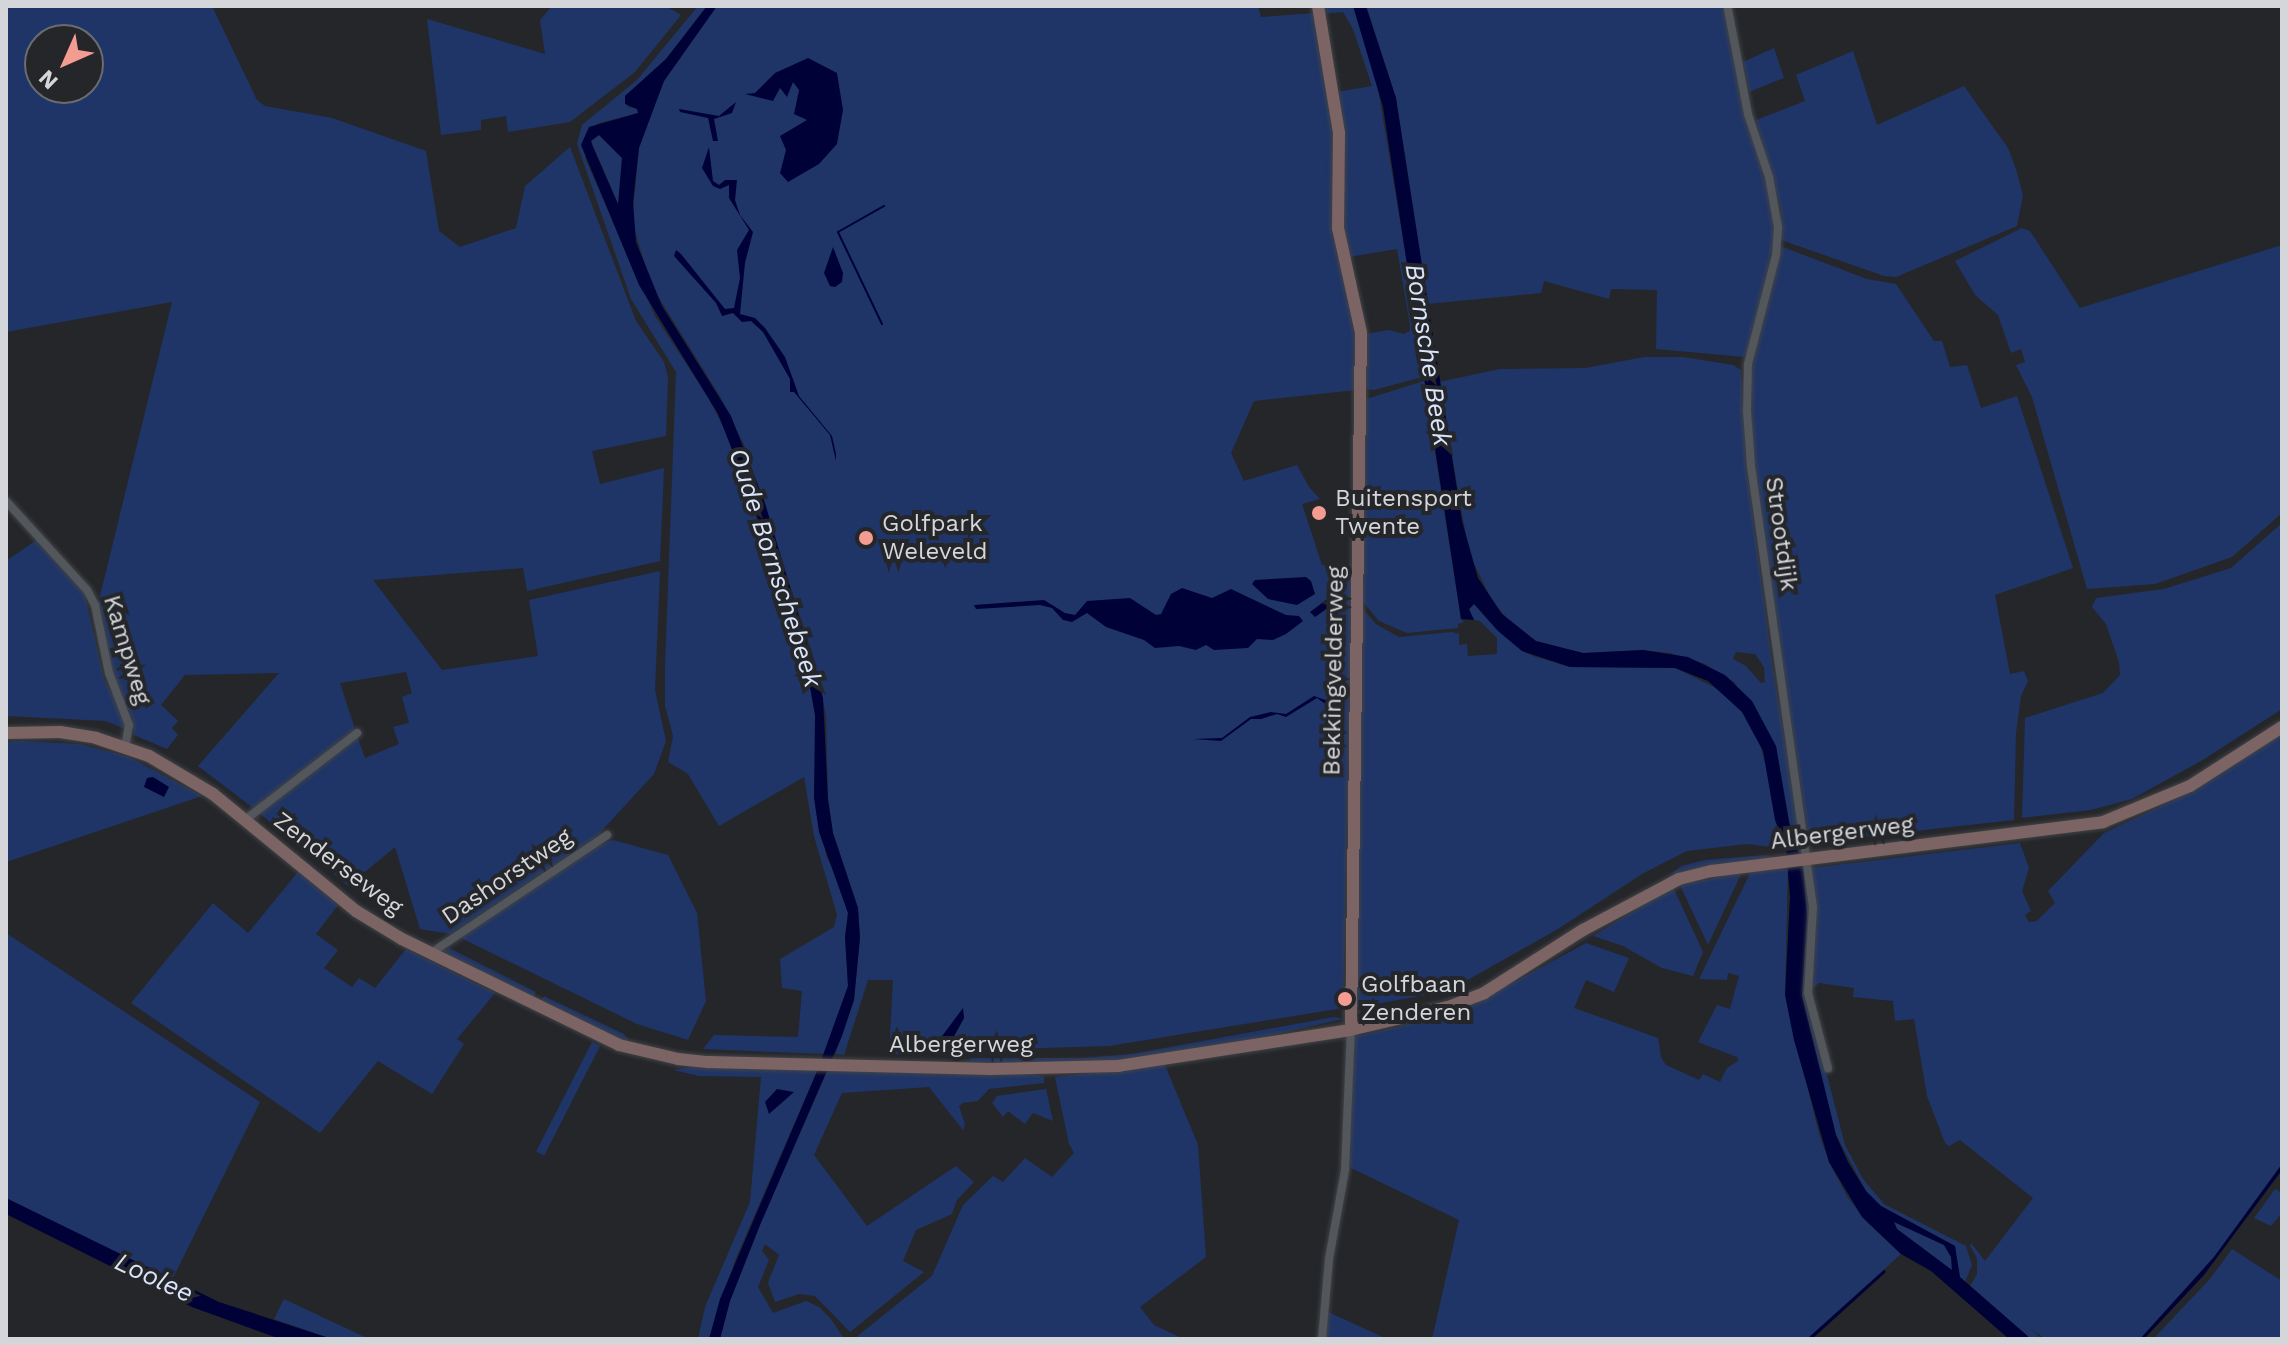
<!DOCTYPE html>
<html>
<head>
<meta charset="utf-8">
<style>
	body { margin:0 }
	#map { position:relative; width:2288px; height:1345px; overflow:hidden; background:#24262a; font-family:"Work Sans",sans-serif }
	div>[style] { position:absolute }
	.green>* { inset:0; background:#1f3568; transform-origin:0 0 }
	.water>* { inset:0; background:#000237 }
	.stream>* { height:2px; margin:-1px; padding:0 1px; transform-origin:1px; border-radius:1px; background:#000237 }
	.roads { filter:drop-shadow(0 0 2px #414346) drop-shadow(0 0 2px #414346) }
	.street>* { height:8px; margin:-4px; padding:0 4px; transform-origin:4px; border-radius:4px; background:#53565b }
	.secondary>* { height:12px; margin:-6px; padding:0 6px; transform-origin:6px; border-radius:6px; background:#7c6465 }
	.dots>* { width:22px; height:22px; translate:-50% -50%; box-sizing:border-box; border:4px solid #24262a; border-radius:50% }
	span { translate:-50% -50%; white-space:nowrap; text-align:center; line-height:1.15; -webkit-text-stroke:8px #24262a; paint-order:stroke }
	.poi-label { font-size:24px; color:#d5d6d9 }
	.left { translate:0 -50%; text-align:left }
	.street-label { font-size:24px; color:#d5d6d9 }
	.water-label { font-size:26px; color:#dae4fa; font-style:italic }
	.frame { position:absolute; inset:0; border:8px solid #d5d6d9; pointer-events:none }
	.north { position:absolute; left:24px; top:24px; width:80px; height:80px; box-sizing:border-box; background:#24262a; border:2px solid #6b6c70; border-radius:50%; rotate:225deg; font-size:22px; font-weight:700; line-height:32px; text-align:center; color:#d5d6d9 }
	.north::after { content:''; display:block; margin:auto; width:28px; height:36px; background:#f59c92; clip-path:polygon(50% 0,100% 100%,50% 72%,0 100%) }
</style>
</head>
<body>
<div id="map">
	<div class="green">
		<i style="clip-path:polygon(evenodd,6px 6px,212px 6px,257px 100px,265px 106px,332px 118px,426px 151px,439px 231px,460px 247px,516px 228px,525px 186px,570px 147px,636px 321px,664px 362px,668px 377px,666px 436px,592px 451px,600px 484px,664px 468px,660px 561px,527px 591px,523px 568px,373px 580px,442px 670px,538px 656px,529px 600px,660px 571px,655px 690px,666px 741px,654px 774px,596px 837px,450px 934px,420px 929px,395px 847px,348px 886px,258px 812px,357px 736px,365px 758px,399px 744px,393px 727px,409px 723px,402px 697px,412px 693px,406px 672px,340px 683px,355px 729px,253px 808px,198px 766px,279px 673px,185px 675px,161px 705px,178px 721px,172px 728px,178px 735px,167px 749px,134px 735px,132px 718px,112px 675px,98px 604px,172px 302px,6px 332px,6px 6px,40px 40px,88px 40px,88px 88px,40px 88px,40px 40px)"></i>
		<i style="clip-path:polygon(552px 6px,665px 6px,681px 15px,635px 72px,570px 122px,508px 132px,506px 116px,481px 120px,481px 130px,441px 135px,427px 19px,545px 54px,540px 20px)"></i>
		<i style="clip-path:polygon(698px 6px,707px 6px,666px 59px,625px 96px,628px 107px,638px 109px,638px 113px,596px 124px,585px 158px,655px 316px,708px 397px,731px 442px,808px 676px,815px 715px,815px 771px,826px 856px,840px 883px,848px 913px,845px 937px,848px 986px,824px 1054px,703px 1049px,714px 1035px,798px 1037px,802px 991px,782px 988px,780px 959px,834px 927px,837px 915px,814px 836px,804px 777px,719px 826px,688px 774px,668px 762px,673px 736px,665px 706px,665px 666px,676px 372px,631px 299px,577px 144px,582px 125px,637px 80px)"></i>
		<i style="clip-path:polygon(717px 6px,1258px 6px,1261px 17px,1315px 13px,1317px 42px,1336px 133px,1334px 192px,1356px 329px,1356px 390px,1254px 401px,1231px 453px,1244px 481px,1297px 465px,1309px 487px,1320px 499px,1302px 504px,1322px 565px,1352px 564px,1343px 1008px,1109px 1046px,946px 1051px,964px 1018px,963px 1010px,931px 1051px,889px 1055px,893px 980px,868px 980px,844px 1055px,835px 1054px,854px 1000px,860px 938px,858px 908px,833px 833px,828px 799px,826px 716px,814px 659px,744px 445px,721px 398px,651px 285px,632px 221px,639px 148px,651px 113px,664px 81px)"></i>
		<i style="clip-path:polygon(1321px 6px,1353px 6px,1375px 71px,1426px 376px,1374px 390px,1365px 389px,1361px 313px,1364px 311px,1366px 334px,1389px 330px,1404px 334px,1410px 331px,1410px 325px,1397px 249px,1349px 257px,1342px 222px,1337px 92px,1372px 86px,1353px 29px,1343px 12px,1321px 14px)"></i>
		<i style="clip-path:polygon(1366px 6px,1725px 6px,1742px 101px,1771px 202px,1775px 235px,1750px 349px,1744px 357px,1656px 349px,1657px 290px,1611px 289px,1609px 299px,1544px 281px,1541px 293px,1427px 304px,1396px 98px)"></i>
		<i style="clip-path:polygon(1774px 48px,1784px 78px,1749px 92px,1743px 62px)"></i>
		<i style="clip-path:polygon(1853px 51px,1877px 125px,1964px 86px,2008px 148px,2016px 169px,2023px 195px,2017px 226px,1896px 277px,1884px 276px,1781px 240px,1781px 211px,1756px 120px,1805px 101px,1796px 75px)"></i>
		<i style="clip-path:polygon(599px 135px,622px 158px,619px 206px,591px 141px)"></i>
		<i style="clip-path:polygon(2022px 228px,2030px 231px,2080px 308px,2282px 245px,2282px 513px,2232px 557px,2155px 584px,2087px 589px,2032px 397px,2016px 365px,2025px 362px,2021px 349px,2011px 353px,1998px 315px,1975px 295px,1955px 261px)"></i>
		<i style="clip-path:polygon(1780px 246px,1867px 279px,1896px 284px,1934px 341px,1942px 341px,1950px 367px,1967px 365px,1981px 408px,2017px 396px,2073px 568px,1995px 595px,2010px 674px,2024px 671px,2028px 681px,2021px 696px,2016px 733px,2014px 820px,1809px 843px,1752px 451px,1751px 372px)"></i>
		<i style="clip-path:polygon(evenodd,1644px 357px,1683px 357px,1733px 365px,1741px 370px,1746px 462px,1772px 663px,1802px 846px,1799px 849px,1790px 826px,1776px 746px,1734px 682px,1705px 664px,1670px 653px,1643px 650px,1583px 653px,1536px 641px,1513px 625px,1492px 601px,1469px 553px,1439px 382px,1500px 369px,1586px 368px,1644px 357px,1736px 652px,1755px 654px,1764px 667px,1765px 682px,1761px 683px,1746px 666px,1733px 659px,1736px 652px)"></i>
		<i style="clip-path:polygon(1424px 381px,1461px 619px,1464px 622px,1458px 624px,1458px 628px,1407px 633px,1379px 621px,1363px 602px,1366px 399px)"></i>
		<i style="clip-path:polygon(2282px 523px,2282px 709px,2201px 761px,2132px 799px,2091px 810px,2022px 818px,2025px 718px,2103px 693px,2120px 675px,2119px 662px,2106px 624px,2092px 607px,2096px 598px,2164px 589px,2231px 568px)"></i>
		<i style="clip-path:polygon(38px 539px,84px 591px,104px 679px,125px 718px,125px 729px,106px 721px,6px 716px,6px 561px)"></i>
		<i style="clip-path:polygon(1474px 604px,1522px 651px,1533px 656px,1570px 667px,1675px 668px,1720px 690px,1742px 712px,1759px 739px,1786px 849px,1747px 844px,1687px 851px,1642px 874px,1558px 929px,1448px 991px,1353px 1008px,1363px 609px,1376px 624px,1399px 637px,1452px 632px,1459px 634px,1459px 645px,1467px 644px,1468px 656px,1497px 654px,1497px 638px,1480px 621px,1474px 620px,1469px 610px)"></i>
		<i style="clip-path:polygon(2282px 734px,2282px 1164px,2214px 1257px,2140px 1339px,2045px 1339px,2030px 1328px,2042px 1339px,2031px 1339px,1970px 1286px,1977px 1274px,1977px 1258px,1970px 1246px,1971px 1243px,1985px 1261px,2033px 1198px,1960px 1140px,1949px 1146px,1945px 1143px,1927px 1096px,1914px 1019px,1895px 1021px,1893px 1001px,1853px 997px,1854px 988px,1819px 983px,1811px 990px,1811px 868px,2020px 843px,2029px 868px,2022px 891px,2031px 911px,2025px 915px,2029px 922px,2037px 921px,2055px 903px,2048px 891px,2104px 833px,2178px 798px)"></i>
		<i style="clip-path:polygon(21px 741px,80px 744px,129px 757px,202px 796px,6px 862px,6px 742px)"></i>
		<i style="clip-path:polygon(613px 840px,668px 855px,697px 913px,706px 1001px,688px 1040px,637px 1024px,461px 938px,595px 848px)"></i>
		<i style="clip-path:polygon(1765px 855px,1782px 859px,1692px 869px,1663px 881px,1681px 866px,1705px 860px)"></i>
		<i style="clip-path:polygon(1803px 866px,1811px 918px,1806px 993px,1845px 1145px,1863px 1179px,1884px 1204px,1966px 1246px,1972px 1265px,1965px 1282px,1959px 1277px,1955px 1246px,1881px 1206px,1866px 1191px,1836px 1135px,1802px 996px,1807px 916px)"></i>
		<i style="clip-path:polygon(1788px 868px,1785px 995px,1819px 1134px,1829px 1162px,1848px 1198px,1867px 1222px,1901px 1254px,1807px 1339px,1432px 1339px,1459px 1220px,1349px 1167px,1354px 1037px,1457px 1013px,1586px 943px,1629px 958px,1614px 992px,1586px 980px,1574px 1008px,1658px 1038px,1661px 1057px,1666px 1065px,1699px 1080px,1703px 1074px,1720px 1082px,1727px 1068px,1738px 1061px,1737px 1057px,1698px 1042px,1717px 1005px,1730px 1009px,1739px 976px,1728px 973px,1727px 980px,1699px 979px,1751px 871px)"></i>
		<i style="clip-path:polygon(298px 872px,338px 905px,316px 934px,338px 950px,324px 968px,352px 987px,359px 978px,375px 988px,406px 949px,495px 993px,457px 1039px,464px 1044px,432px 1094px,378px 1061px,320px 1133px,131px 1003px,213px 903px,248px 933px)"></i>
		<i style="clip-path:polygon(1742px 872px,1708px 945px,1680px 885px)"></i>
		<i style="clip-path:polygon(1673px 887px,1703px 952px,1693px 976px,1662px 968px,1623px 946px,1593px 936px)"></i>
		<i style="clip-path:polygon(6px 933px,260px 1102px,172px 1280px,6px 1198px)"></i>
		<i style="clip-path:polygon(449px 948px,536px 992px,533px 999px,440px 953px)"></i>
		<i style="clip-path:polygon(544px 996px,624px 1034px,634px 1048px,540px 1003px)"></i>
		<i style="clip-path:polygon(1334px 1017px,1343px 1019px,1245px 1041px,1115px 1064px,962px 1064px,972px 1058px,1082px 1058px,1132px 1054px)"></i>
		<i style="left:592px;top:1042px;width:9px;height:123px;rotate:27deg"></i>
		<i style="clip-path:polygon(1165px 1065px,1198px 1145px,1206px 1257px,1140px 1307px,1154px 1325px,1184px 1339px,854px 1339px,932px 1276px,963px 1205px,993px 1176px,1003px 1182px,1025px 1158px,1052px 1177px,1074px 1153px,1069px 1144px,1055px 1077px)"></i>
		<i style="clip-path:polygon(691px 1067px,818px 1069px,736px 1258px,709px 1339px,698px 1339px,705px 1307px,750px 1202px,761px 1077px,699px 1076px,673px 1070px)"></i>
		<i style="clip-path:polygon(828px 1069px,1030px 1073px,1044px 1077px,1044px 1083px,989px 1089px,978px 1101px,963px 1103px,959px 1106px,965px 1124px,963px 1130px,929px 1087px,842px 1093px,814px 1155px,867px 1226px,956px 1166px,974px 1182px,957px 1200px,952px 1214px,916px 1230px,903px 1261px,924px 1272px,850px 1332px,815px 1296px,799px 1294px,775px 1302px,768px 1283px,779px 1255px,765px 1244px,762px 1251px,769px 1260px,758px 1287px,773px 1313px,806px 1301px,819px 1307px,831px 1319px,843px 1337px,840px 1339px,720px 1339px,730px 1301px,760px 1225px)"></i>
		<i style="clip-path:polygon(1046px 1089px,1053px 1121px,1033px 1113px,1025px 1124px,1008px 1111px,1003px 1117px,992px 1103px,997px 1096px)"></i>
		<i style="clip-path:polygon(2275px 1189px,2282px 1193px,2282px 1213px,2271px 1226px,2254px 1218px)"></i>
		<i style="clip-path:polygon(1894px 1222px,1944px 1245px,1951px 1257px,1952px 1271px,1897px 1229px)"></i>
		<i style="clip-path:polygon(2232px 1249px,2282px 1281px,2282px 1339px,2153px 1339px,2210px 1279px)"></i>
		<i style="clip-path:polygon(284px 1299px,369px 1339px,332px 1339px,274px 1319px)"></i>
		<i style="clip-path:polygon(1326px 1311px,1387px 1339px,1325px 1339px)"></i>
	</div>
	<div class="water">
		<i style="clip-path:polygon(evenodd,707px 6px,717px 6px,664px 81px,639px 148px,633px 202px,636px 242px,662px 306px,731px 416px,765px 503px,823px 698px,828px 799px,833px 833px,858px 908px,860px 938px,854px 1000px,842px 1036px,760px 1225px,730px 1301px,720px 1339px,709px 1339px,720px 1299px,818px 1069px,848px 986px,845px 937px,848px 913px,819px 832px,814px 798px,815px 715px,808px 676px,753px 503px,718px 414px,639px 285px,581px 145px,589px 127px,638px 113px,637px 109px,625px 104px,625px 96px,666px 59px,707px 6px,599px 135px,622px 158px,618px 204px,593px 147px,591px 141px,599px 135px)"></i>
		<i style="clip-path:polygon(evenodd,1353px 6px,1366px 6px,1396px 98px,1462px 521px,1478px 578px,1502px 614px,1536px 641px,1583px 653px,1643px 650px,1688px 657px,1725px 675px,1752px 701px,1776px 746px,1789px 822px,1803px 866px,1807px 916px,1802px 996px,1836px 1135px,1848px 1162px,1866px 1191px,1881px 1206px,1955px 1246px,1960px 1277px,2031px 1339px,2009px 1339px,1931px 1271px,1901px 1254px,1862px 1217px,1829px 1162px,1794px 1040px,1785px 995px,1790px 897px,1786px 849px,1775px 820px,1763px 751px,1742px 712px,1708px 681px,1675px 668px,1570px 667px,1522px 651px,1498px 631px,1474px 604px,1469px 609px,1474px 620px,1461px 619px,1383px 107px,1353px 6px,1894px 1222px,1944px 1245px,1951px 1257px,1952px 1270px,1897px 1229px,1894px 1222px)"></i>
		<i style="clip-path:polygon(808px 58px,837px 73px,843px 110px,837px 144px,819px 164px,788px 182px,780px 173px,786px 150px,780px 136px,807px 120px,794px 114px,799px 90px,793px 82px,787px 97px,780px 88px,773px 101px,745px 94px,755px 93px,775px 73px)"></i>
		<i style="clip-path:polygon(736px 102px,732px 113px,714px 119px,718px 141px,713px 141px,708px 118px,680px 112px,679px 109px,719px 116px)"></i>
		<i style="clip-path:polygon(709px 147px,713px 181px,719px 185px,725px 180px,737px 180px,735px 200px,740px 215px,753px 232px,745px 263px,740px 314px,755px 318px,765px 328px,785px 357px,799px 396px,832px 436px,836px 454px,836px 461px,830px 435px,794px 392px,790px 392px,790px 379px,763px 332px,751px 321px,742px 322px,733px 313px,722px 316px,716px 303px,674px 256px,676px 250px,681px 254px,725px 309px,734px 308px,740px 278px,737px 250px,749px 230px,729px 198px,729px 185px,720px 189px,713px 186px,702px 168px)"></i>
		<i style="clip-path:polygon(833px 247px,843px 273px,842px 282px,835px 287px,830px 286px,824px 273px)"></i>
		<i style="clip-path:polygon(1306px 577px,1311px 581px,1315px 594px,1297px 605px,1268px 599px,1252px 584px,1255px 580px)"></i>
		<i style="clip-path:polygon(1182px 588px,1212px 598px,1231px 589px,1286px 615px,1299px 616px,1303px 621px,1286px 634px,1273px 640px,1257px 639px,1248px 648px,1214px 650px,1206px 645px,1196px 650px,1179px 646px,1155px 648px,1144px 640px,1106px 627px,1087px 613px,1072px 622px,1063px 620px,1052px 608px,1040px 605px,976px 609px,974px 605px,1044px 600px,1065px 613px,1075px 615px,1087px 601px,1130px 598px,1156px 615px,1161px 614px,1171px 594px)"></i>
		<i style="clip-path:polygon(1334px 594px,1341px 636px,1337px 694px,1333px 692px,1335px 609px,1332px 605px,1315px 617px,1310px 612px)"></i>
		<i style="clip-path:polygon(1314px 696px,1325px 700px,1334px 698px,1341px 724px,1339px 739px,1337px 712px,1317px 698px,1286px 717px,1277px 714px,1261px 719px,1251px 719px,1221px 741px,1193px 739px,1222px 738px,1250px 717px,1271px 712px,1286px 714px)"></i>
		<i style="clip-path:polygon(153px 777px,169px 787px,164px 797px,144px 787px,147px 778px)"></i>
		<i style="clip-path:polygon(963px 1008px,964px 1018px,946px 1051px,931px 1051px)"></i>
		<i style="clip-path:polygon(777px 1089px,794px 1092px,769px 1114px,765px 1102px)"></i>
		<i style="clip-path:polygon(2282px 1164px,2282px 1170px,2204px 1275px,2144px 1339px,2140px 1339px,2214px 1257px)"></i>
		<i style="clip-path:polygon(6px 1198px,219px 1302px,332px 1339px,280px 1339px,192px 1307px,6px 1214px)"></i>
		<i style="clip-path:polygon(1884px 1270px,1886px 1272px,1812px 1339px,1807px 1339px)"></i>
	</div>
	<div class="stream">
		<i style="left:882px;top:324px;width:102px;rotate:-115.6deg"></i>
		<i style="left:838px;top:232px;width:53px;rotate:-29.5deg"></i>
	</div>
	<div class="roads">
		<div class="street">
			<i style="left:1728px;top:9px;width:107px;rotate:79.2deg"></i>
			<i style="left:1748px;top:114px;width:66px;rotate:71.6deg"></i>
			<i style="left:1769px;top:177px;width:51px;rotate:79.8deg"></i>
			<i style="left:1778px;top:227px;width:28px;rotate:94deg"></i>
			<i style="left:1776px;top:255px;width:113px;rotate:104.4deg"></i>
			<i style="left:1748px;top:364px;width:47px;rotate:91.2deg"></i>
			<i style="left:1747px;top:411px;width:55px;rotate:85.8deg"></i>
			<i style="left:1751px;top:466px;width:445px;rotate:82deg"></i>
			<i style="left:1813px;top:907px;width:86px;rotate:93.3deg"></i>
			<i style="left:1808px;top:993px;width:78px;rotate:75.1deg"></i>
			<i style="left:6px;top:501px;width:120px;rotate:47.7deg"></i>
			<i style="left:87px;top:590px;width:17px;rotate:62deg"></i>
			<i style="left:95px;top:605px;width:69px;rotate:78.4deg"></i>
			<i style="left:109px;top:673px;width:56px;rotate:69deg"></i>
			<i style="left:129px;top:725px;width:22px;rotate:100deg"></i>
			<i style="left:245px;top:820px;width:142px;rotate:-37.8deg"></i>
			<i style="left:431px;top:953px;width:212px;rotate:-33.8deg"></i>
			<i style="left:1322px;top:1339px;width:80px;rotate:-85deg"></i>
			<i style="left:1329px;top:1259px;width:90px;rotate:-79.8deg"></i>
			<i style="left:1345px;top:1170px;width:144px;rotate:-87.6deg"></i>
		</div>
		<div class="secondary">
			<i style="left:1318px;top:6px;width:129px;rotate:80.6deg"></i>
			<i style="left:1339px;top:133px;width:95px;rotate:90.6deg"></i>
			<i style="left:1338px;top:228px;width:107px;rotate:77.6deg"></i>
			<i style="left:1361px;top:333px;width:690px;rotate:90.83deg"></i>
			<i style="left:6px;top:733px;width:54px;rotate:-1.1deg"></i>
			<i style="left:60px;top:732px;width:36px;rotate:9deg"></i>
			<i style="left:96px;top:738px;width:56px;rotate:18.8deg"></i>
			<i style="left:149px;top:756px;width:74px;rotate:30.7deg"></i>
			<i style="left:213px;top:794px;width:185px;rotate:39.3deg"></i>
			<i style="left:356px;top:911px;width:54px;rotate:31.3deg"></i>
			<i style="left:402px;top:939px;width:242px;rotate:26deg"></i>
			<i style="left:619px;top:1045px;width:61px;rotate:13.3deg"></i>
			<i style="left:678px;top:1059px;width:30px;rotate:6deg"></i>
			<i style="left:708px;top:1062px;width:283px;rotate:1.4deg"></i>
			<i style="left:991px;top:1069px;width:127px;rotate:-1.4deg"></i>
			<i style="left:1118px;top:1066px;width:235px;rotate:-8.8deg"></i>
			<i style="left:1350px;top:1030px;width:101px;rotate:-13.2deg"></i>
			<i style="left:1448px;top:1007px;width:39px;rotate:-21deg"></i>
			<i style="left:1484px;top:993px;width:117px;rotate:-32.5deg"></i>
			<i style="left:1583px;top:930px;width:109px;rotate:-28deg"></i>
			<i style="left:1679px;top:879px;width:34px;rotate:-14deg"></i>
			<i style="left:1712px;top:871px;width:394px;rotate:-7.1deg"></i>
			<i style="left:2103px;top:822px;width:94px;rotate:-22.5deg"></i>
			<i style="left:2190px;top:786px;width:109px;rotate:-32.7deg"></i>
		</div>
	</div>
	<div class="dots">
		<i style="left:1319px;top:513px;background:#f59c92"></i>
		<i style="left:866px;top:538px;background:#f59c92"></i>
		<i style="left:1345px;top:999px;background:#f59c92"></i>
	</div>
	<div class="poi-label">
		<span class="left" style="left:1335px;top:513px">Buitensport<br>Twente</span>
		<span class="left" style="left:882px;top:538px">Golfpark<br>Weleveld</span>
		<span class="left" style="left:1361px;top:999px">Golfbaan<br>Zenderen</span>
	</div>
	<div class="street-label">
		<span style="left:1781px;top:534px;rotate:82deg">Strootdijk</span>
		<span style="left:127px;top:650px;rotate:73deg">Kampweg</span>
		<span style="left:1334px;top:671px;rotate:-89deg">Bekkingvelderweg</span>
		<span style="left:1842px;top:833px;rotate:-7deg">Albergerweg</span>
		<span style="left:338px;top:864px;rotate:37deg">Zenderseweg</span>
		<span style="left:507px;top:877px;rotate:-34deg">Dashorstweg</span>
		<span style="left:961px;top:1045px">Albergerweg</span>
	</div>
	<div class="water-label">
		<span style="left:1428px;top:355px;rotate:81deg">Bornsche Beek</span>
		<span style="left:775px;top:568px;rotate:72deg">Oude Bornschebeek</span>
		<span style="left:154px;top:1278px;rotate:25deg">Loolee</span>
	</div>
	<div class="frame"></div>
	<div class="north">N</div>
</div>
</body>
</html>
